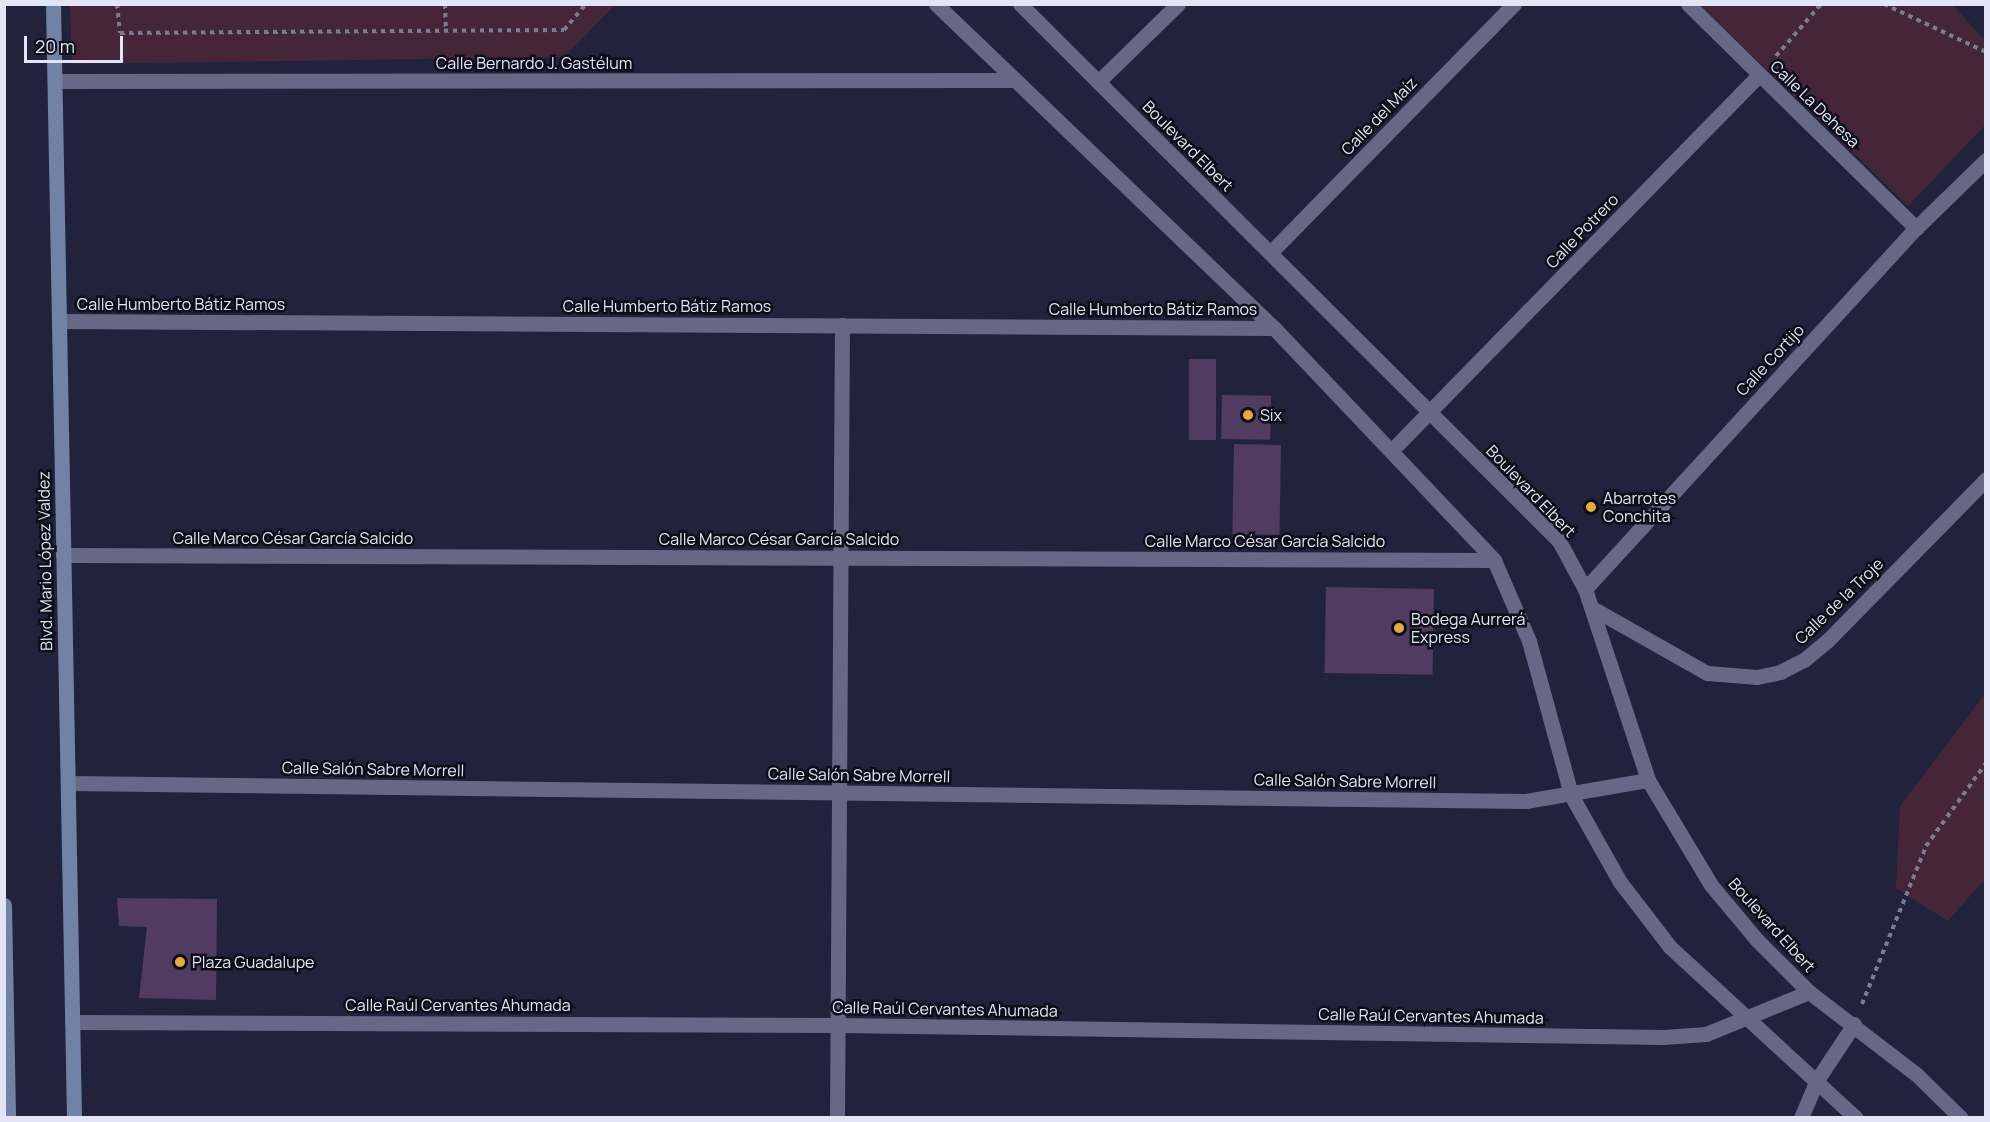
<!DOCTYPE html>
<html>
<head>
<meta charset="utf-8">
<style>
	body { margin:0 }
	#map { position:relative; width:1990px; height:1122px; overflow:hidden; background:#21233c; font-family:Manrope,sans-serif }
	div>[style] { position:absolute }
	.green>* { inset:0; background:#452639 }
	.building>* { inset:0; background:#523b61; transform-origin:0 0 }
	.path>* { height:4px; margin-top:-2px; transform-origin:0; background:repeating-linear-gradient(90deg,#7a7d92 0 4.5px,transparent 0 9px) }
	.minor>* { height:15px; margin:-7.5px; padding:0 7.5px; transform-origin:7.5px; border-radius:7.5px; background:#656986 }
	.tertiary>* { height:15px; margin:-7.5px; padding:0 7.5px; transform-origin:7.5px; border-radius:7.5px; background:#656986 }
	.secondary>* { height:15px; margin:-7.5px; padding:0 7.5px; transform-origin:7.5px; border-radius:7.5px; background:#7083a5 }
	.dots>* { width:16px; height:16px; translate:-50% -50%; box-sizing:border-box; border:3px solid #0c0e18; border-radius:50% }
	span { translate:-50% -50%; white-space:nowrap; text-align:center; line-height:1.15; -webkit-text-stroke:5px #0c0e18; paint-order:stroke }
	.street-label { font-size:16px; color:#e2e5f6 }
	.poi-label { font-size:16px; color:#e2e5f6 }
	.left { translate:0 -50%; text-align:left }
	.frame { position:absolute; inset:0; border:6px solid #e2e5f6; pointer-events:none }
	.scale { position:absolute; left:24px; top:36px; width:99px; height:27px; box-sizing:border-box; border:3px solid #e2e5f6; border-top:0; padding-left:8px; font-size:18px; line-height:21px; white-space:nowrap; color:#e2e5f6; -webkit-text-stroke:4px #0c0e18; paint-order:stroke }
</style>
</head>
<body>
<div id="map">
	<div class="green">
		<i style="clip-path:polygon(70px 5px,70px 4px,615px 5px,564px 57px,72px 64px)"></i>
		<i style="clip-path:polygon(1700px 5px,1953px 5px,1985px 41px,1985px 125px,1908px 206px)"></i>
		<i style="clip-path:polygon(1985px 694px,1985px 879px,1948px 921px,1896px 888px,1900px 806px)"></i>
	</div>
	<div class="building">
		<i style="left:1189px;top:359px;width:27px;height:81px"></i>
		<i style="left:1222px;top:395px;width:49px;height:44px;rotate:1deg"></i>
		<i style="left:1234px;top:444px;width:47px;height:90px;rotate:1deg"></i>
		<i style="left:1326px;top:587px;width:108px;height:86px;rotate:1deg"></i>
		<i style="clip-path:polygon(117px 898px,217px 899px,216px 1000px,139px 998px,147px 927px,119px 926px)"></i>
	</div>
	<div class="path">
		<i style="left:117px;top:4px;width:29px;rotate:84deg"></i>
		<i style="left:120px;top:33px;width:444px;rotate:-0.4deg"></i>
		<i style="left:564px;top:30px;width:34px;rotate:-50deg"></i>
		<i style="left:445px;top:4px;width:27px;rotate:88deg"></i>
		<i style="left:1884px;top:4px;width:113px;rotate:25.2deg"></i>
		<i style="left:1776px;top:56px;width:69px;rotate:-49.1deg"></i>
		<i style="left:1862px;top:1004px;width:170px;rotate:-67.9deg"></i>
		<i style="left:1926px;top:846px;width:102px;rotate:-54.1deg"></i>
	</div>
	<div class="minor">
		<i style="left:1688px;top:4px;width:320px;rotate:44.5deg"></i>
		<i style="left:55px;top:81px;width:958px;rotate:-0.06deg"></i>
		<i style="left:1098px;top:82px;width:112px;rotate:-44.3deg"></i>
		<i style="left:1270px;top:253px;width:349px;rotate:-45.6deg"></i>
		<i style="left:59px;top:321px;width:1215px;rotate:0.33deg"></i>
		<i style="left:1392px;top:450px;width:525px;rotate:-45.62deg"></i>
		<i style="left:63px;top:555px;width:1431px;rotate:0.2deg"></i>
		<i style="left:1585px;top:589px;width:490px;rotate:-47.5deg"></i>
		<i style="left:1916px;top:228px;width:98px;rotate:-44.2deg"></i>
		<i style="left:1592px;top:608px;width:132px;rotate:29.5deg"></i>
		<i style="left:1707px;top:673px;width:50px;rotate:4.6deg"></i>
		<i style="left:1757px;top:677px;width:24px;rotate:-12deg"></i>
		<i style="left:1780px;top:672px;width:27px;rotate:-27deg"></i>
		<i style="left:1804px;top:660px;width:30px;rotate:-40deg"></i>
		<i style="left:1827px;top:641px;width:227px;rotate:-45.5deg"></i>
		<i style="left:68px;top:783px;width:1458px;rotate:0.71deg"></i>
		<i style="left:1526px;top:801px;width:124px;rotate:-9.8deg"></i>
		<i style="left:72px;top:1022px;width:766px;rotate:0.22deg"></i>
		<i style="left:838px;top:1025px;width:825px;rotate:0.83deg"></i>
		<i style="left:1663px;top:1037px;width:43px;rotate:-4deg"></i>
		<i style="left:1706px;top:1034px;width:111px;rotate:-22.2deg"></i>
		<i style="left:837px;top:1118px;width:793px;rotate:-89.64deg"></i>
		<i style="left:1801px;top:1118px;width:41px;rotate:-67.2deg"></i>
		<i style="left:1817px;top:1080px;width:67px;rotate:-56.5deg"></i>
	</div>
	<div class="tertiary">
		<i style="left:936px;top:4px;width:468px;rotate:43.8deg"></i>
		<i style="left:1274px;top:328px;width:320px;rotate:46.5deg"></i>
		<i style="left:1494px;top:560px;width:88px;rotate:66.6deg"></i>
		<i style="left:1529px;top:641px;width:160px;rotate:74.7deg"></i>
		<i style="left:1571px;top:795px;width:100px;rotate:60.6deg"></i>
		<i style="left:1620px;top:882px;width:82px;rotate:52.4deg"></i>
		<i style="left:1670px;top:947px;width:253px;rotate:42.6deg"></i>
		<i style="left:1020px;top:4px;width:761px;rotate:44.89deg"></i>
		<i style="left:1559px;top:541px;width:55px;rotate:61.6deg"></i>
		<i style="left:1585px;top:589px;width:201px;rotate:71.7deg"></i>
		<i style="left:1648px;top:780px;width:122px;rotate:59deg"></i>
		<i style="left:1711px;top:885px;width:72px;rotate:50.1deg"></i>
		<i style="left:1757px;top:940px;width:74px;rotate:45deg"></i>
		<i style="left:1809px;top:992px;width:135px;rotate:37.5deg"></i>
		<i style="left:1916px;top:1074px;width:63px;rotate:44.4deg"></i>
	</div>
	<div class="secondary">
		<i style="left:53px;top:4px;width:1114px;rotate:88.92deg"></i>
		<i style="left:4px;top:905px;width:213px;rotate:88.9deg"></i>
	</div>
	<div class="dots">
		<i style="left:1248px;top:415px;background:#e5ad35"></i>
		<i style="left:1591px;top:507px;background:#e5ad35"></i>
		<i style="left:1399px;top:628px;background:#e5ad35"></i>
		<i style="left:180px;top:962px;background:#e5ad35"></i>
	</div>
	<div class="street-label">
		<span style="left:534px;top:63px">Calle Bernardo J. Gastélum</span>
		<span style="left:1815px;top:104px;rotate:44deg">Calle La Dehesa</span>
		<span style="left:1379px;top:116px;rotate:-46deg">Calle del Maíz</span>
		<span style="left:1188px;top:146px;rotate:45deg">Boulevard Elbert</span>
		<span style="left:1582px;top:231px;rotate:-46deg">Calle Potrero</span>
		<span style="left:181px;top:304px">Calle Humberto Bátiz Ramos</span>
		<span style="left:667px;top:306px">Calle Humberto Bátiz Ramos</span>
		<span style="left:1153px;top:309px">Calle Humberto Bátiz Ramos</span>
		<span style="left:1770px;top:360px;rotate:-47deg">Calle Cortijo</span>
		<span style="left:1531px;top:491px;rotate:46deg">Boulevard Elbert</span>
		<span style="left:293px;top:538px">Calle Marco César García Salcido</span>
		<span style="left:779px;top:539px">Calle Marco César García Salcido</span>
		<span style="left:1265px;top:541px">Calle Marco César García Salcido</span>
		<span style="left:45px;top:561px;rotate:-91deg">Blvd. Mario López Valdez</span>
		<span style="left:1839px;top:601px;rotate:-44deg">Calle de la Troje</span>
		<span style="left:373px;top:769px;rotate:1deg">Calle Salón Sabre Morrell</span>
		<span style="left:859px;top:775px;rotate:1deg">Calle Salón Sabre Morrell</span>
		<span style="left:1345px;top:781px;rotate:1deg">Calle Salón Sabre Morrell</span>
		<span style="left:1772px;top:925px;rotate:48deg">Boulevard Elbert</span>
		<span style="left:458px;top:1005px">Calle Raúl Cervantes Ahumada</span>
		<span style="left:945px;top:1009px;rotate:1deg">Calle Raúl Cervantes Ahumada</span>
		<span style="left:1431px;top:1016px;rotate:1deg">Calle Raúl Cervantes Ahumada</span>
	</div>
	<div class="poi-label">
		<span class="left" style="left:1260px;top:415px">Six</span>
		<span class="left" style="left:1603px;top:507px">Abarrotes<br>Conchita</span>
		<span class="left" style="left:1411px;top:628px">Bodega Aurrerá<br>Express</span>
		<span class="left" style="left:192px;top:962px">Plaza Guadalupe</span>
	</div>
	<div class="frame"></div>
	<div class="scale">20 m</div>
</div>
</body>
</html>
